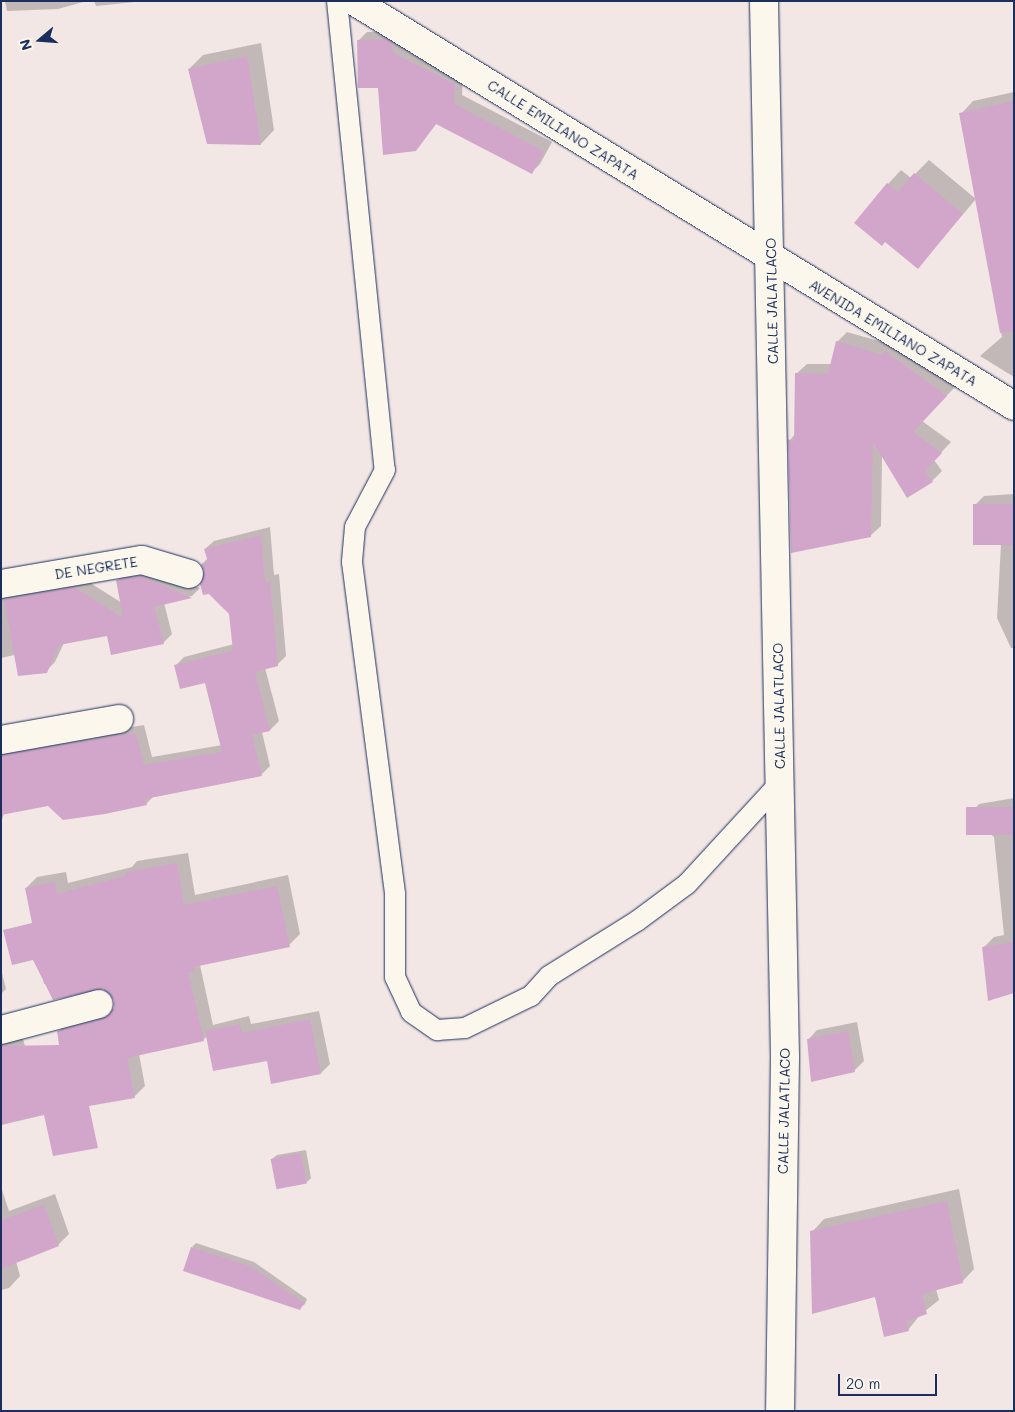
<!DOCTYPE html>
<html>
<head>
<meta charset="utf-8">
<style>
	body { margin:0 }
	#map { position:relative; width:1015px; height:1412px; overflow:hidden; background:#f3e7e5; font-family:Mali,sans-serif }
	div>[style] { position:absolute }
	.shadow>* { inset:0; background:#0003 }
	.building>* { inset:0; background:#d2a6ca; transform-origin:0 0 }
	.roads { filter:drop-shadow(0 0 1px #1b2f5e) drop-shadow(0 0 1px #1b2f5e) }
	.service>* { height:20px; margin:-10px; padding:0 10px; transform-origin:10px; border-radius:10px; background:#fbf7ec }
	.minor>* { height:28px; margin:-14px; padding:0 14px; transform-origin:14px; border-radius:14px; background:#fbf7ec }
	.secondary>* { height:28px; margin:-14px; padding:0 14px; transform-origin:14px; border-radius:14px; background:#fbf7ec }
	span { translate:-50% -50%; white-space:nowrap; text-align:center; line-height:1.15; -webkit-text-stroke:5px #fbf7ec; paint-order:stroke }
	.street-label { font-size:14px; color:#1b2f5e }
	.frame { position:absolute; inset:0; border:2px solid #1b2f5e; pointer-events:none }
	.north { position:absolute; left:15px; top:15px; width:50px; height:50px; -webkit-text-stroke:4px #fbf7ec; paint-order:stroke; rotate:252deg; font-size:14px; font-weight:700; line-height:20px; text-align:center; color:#1b2f5e }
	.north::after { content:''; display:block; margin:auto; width:18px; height:22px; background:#1b2f5e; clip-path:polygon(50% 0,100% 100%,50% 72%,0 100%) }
	.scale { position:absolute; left:838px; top:1374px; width:99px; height:22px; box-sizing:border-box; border:2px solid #1b2f5e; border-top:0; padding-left:6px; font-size:15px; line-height:18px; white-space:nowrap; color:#1b2f5e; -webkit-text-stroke:4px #fbf7ec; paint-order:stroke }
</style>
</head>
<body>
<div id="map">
	<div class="shadow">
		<i style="clip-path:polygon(5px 1px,87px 1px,58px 9px,7px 11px)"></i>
		<i style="clip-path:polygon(94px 1px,145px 1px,96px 6px)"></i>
		<i style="clip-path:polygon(396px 31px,463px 76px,462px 95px,552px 142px,540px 164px,532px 172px,437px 123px,415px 150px,379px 87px,359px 40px,367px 32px)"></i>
		<i style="clip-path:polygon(261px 43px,274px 130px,261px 144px,189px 69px,203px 55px)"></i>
		<i style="clip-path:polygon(1014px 92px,1014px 377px,980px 356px,1002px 337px,961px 114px,973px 101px)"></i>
		<i style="clip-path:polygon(929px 160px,976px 199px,918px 267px,888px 184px,901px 170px,911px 178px)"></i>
		<i style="clip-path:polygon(847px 332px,893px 345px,956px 386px,922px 421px,951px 442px,934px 460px,942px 471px,932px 481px,882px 455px,881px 526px,870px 536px,792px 551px,790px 440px,795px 434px,796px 374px,807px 364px,832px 364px,837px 342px)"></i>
		<i style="clip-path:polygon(1014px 494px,1014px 648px,1011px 648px,997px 618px,1001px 544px,975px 505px,984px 496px)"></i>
		<i style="clip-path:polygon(270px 527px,274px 575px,279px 574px,286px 656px,277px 665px,265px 668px,279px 721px,270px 730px,262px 732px,270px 766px,261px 775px,153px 797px,146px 804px,9px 798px,1px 823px,1px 743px,13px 747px,144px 725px,152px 757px,222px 745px,206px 682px,175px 666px,184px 657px,234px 644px,230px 614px,202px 564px,208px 558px,205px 549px,214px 541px)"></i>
		<i style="clip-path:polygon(150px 568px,200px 588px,192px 596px,164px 603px,172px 634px,163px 643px,108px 634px,64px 643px,55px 662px,46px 671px,14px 655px,1px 658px,1px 595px,84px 579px,122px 603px,117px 581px,126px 572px)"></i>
		<i style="clip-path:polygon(1014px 798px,1014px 991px,983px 948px,994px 937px,1004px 935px,994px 837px,969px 815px,979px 804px)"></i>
		<i style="clip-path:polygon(188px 853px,195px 895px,288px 875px,300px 934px,289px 945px,200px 965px,213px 1025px,249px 1016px,251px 1024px,319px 1011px,330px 1064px,321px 1073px,268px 1060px,207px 1036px,203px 1040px,139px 1054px,145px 1086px,134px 1097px,58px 1032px,69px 1021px,115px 1008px,115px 1000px,103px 987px,44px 984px,26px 888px,37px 877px,66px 872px,68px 883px,132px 867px,137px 861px)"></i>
		<i style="clip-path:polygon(1px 969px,6px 989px,1px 994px)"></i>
		<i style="clip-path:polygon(857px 1022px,864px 1061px,855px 1070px,808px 1040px,817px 1030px)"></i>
		<i style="clip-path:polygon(1px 1035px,22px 1035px,41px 1106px,30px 1117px,1px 1125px)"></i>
		<i style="clip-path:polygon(306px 1150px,311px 1178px,307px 1182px,272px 1159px,277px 1155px)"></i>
		<i style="clip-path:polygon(1px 1187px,9px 1211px,55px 1194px,69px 1234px,58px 1245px,16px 1261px,20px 1276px,9px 1288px,1px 1290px)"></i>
		<i style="clip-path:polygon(959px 1189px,974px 1269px,962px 1282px,936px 1289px,939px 1300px,920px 1315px,908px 1330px,812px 1232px,824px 1219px)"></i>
		<i style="clip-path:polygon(196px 1243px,254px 1262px,307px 1299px,305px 1304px,300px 1308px,192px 1247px)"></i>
	</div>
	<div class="building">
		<i style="clip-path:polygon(387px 39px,392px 43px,393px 53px,455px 84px,454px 104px,544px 151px,532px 174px,436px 124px,416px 151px,383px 155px,378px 88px,358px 88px,357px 40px)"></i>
		<i style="clip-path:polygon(247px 56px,261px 145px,207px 144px,188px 69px)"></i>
		<i style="clip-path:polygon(1014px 101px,1014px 332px,1000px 333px,959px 113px)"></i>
		<i style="clip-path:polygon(914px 173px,963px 214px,918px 269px,885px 242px,882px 246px,854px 223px,887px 183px,898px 192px)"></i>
		<i style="clip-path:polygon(836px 341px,882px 355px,885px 351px,947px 396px,913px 432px,942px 453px,925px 471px,933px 482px,907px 498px,873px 442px,871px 537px,791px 553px,788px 439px,794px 442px,795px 373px,828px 374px)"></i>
		<i style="left:1014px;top:504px;width:41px;height:41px;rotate:90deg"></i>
		<i style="clip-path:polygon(261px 535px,265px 583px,270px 582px,278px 666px,255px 672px,270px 731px,252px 735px,262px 776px,145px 799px,147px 805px,105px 814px,63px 820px,48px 806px,1px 815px,1px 755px,136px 733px,144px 765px,222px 752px,205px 683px,180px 689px,174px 665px,233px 651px,229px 614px,209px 594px,203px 595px,200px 584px,204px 571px,201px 564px,208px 562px,204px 549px)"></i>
		<i style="clip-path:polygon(141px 576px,192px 598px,154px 607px,164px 644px,111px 655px,107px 636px,59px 645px,47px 673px,18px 676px,4px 600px,74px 587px,123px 618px,116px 580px)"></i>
		<i style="left:1014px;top:807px;width:28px;height:48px;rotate:90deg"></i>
		<i style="clip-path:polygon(177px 863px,184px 905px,277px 886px,290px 947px,194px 967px,195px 971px,188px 972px,204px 1041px,127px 1058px,135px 1098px,89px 1106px,98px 1148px,53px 1156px,44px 1115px,1px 1125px,1px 1046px,59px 1045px,57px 1031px,103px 1019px,114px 1009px,114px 1000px,103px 989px,53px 1000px,33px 960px,12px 965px,3px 930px,32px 923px,25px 888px,55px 882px,57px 894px,125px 876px,125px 872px)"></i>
		<i style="clip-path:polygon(1014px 942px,1014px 993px,988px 1001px,982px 947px)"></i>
		<i style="clip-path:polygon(310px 1019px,321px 1074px,271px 1084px,267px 1061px,213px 1071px,205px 1031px,240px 1024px,242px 1033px)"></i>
		<i style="clip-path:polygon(848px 1031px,855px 1072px,811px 1082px,807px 1039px)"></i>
		<i style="left:301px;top:1153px;width:31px;height:31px;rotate:79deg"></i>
		<i style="clip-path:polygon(947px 1201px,963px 1283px,922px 1294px,927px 1314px,907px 1321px,909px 1331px,884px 1337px,875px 1297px,812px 1314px,810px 1231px)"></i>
		<i style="clip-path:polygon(44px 1205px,59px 1246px,1px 1269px,1px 1220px)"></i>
		<i style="clip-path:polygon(191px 1247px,250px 1266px,304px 1303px,300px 1310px,183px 1271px)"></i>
	</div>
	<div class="roads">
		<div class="service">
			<i style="left:337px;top:1px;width:471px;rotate:84.2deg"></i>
			<i style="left:385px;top:470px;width:64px;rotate:117.8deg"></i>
			<i style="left:355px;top:527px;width:35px;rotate:95deg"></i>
			<i style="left:352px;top:562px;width:335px;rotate:82.6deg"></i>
			<i style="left:395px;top:894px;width:83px;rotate:90deg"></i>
			<i style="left:395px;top:977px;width:38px;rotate:65deg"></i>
			<i style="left:411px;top:1012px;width:32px;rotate:35deg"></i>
			<i style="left:437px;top:1030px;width:28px;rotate:-4deg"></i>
			<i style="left:465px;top:1028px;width:73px;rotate:-25.9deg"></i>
			<i style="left:531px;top:996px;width:27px;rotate:-48deg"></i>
			<i style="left:549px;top:976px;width:104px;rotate:-32deg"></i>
			<i style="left:637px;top:921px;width:62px;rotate:-36.5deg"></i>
			<i style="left:687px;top:884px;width:137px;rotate:-47.4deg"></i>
		</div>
		<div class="minor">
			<i style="left:354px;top:1px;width:774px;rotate:31.53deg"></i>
			<i style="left:1px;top:584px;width:143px;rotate:-9.7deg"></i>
			<i style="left:142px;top:560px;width:49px;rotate:16.6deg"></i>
			<i style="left:1px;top:740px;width:120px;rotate:-10.1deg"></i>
			<i style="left:1px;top:1030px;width:101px;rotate:-14.9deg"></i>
		</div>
		<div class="secondary">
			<i style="left:764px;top:1px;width:1057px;rotate:88.86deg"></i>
			<i style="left:785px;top:1058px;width:353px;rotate:90.8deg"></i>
		</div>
	</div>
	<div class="street-label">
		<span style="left:563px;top:130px;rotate:32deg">CALLE EMILIANO ZAPATA</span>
		<span style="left:772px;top:301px;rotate:-91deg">CALLE JALATLACO</span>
		<span style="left:893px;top:333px;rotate:31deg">AVENIDA EMILIANO ZAPATA</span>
		<span style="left:96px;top:568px;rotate:-9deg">DE NEGRETE</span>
		<span style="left:779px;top:706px;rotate:-91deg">CALLE JALATLACO</span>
		<span style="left:784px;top:1111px;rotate:-89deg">CALLE JALATLACO</span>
	</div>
	<div class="frame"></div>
	<div class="north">N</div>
	<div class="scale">20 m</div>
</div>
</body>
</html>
